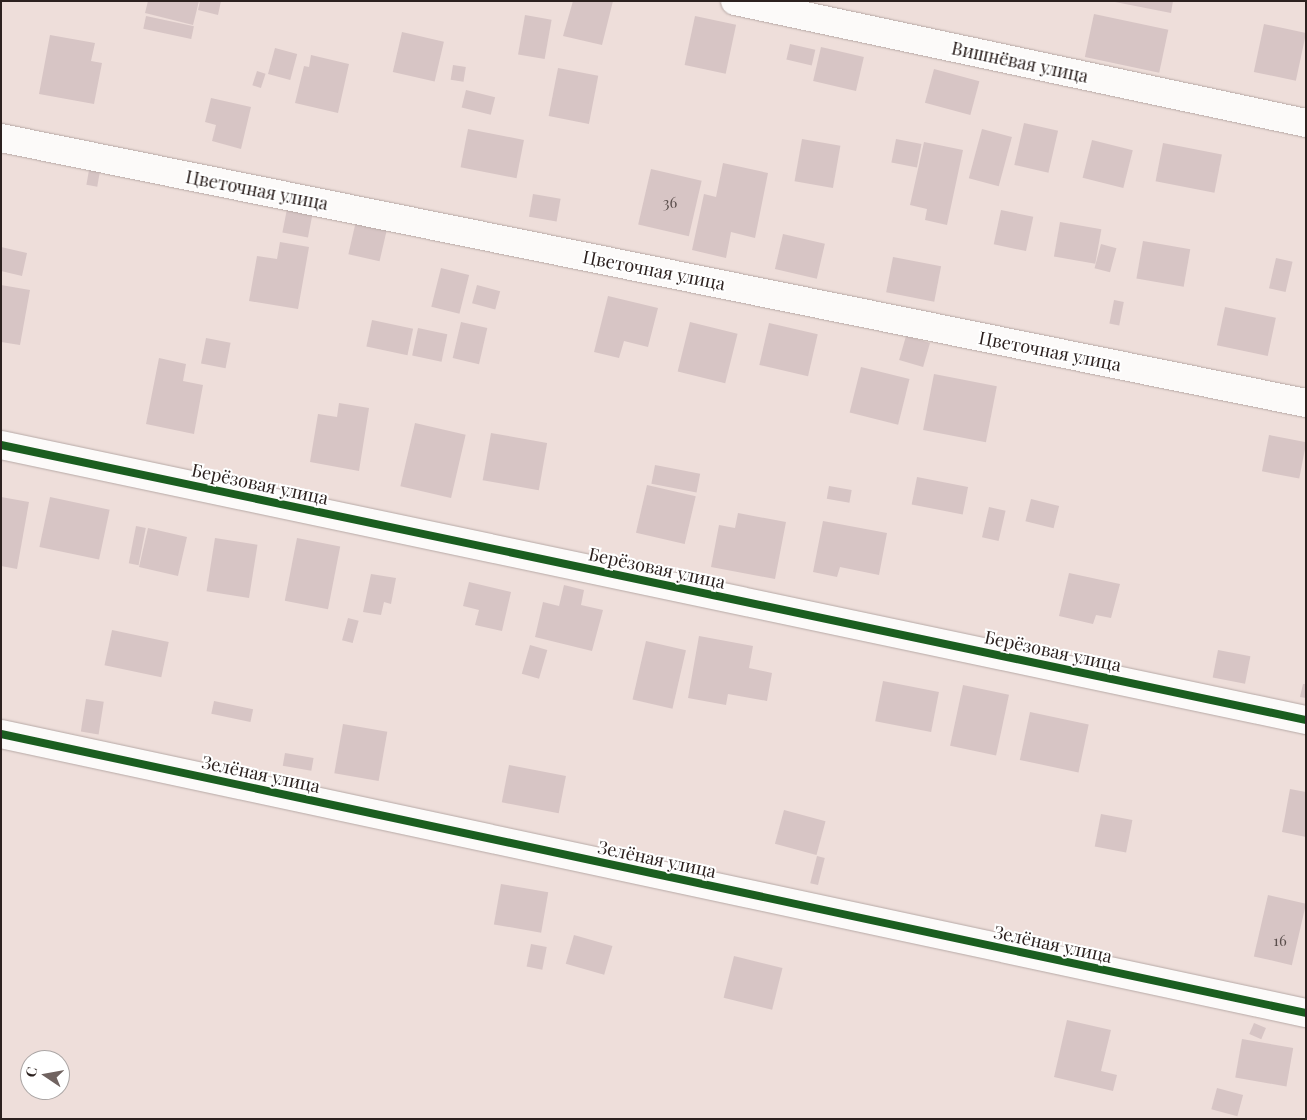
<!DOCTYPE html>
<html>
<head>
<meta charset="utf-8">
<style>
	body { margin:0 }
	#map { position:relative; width:1307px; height:1120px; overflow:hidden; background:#eededa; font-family:"Playfair Display",serif }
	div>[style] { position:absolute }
	.building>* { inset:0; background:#d7c5c5; transform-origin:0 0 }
	.roads { filter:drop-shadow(0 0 1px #b6a9a6) drop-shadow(0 0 1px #b6a9a6) }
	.minor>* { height:28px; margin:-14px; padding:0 14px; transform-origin:14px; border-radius:14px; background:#fcfaf9 }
	.cycleway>* { height:8px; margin:-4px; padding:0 4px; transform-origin:4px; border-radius:4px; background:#1b5e20 }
	span { translate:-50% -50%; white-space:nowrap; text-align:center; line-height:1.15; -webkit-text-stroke:4px #fff; paint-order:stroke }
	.number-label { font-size:15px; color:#5a4e4c }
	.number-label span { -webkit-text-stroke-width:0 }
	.street-label { font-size:18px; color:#2c211f }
	.frame { position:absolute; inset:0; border:2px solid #2c211f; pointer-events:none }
	.north { position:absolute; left:20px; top:1050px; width:50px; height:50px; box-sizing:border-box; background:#fff; border:1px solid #aba6a5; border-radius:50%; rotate:282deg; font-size:14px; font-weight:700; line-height:20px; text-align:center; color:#2c211f }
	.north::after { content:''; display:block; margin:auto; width:18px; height:22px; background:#706360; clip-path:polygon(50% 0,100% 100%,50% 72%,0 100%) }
</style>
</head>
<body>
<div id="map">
	<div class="building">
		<i style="clip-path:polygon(148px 1px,199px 1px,193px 25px,145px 13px)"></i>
		<i style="clip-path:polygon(200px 1px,221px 1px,218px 15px,198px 10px)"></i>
		<i style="clip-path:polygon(573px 1px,613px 1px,602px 45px,563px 36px)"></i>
		<i style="clip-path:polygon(1110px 1px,1173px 1px,1171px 13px)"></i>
		<i style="left:1094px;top:14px;width:76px;height:44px;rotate:12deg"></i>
		<i style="left:525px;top:15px;width:27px;height:40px;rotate:10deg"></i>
		<i style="left:146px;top:16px;width:49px;height:13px;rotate:12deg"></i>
		<i style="left:695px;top:16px;width:42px;height:50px;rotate:12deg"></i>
		<i style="left:1264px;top:24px;width:43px;height:49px;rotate:12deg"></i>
		<i style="left:402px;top:32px;width:43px;height:41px;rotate:13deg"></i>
		<i style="clip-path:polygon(50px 35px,95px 43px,91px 61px,102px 63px,94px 104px,39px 94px)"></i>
		<i style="left:790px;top:44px;width:26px;height:16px;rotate:13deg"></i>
		<i style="left:821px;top:47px;width:44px;height:35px;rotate:13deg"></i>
		<i style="left:275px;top:48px;width:23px;height:27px;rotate:15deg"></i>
		<i style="clip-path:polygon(311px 55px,349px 64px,338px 113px,295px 103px,304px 66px,309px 67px)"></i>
		<i style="left:453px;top:65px;width:13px;height:15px;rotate:9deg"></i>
		<i style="left:558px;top:68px;width:41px;height:49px;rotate:11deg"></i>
		<i style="left:934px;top:69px;width:47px;height:35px;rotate:15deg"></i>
		<i style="left:257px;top:71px;width:9px;height:15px;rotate:18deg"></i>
		<i style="left:466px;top:90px;width:30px;height:18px;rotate:14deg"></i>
		<i style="clip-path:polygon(211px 98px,251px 107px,241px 149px,212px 141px,216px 125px,205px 122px)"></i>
		<i style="left:1024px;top:123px;width:35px;height:43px;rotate:13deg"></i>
		<i style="left:468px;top:129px;width:57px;height:39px;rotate:11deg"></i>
		<i style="left:982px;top:129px;width:31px;height:51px;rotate:15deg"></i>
		<i style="left:802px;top:139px;width:39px;height:43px;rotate:10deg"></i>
		<i style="left:896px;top:139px;width:26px;height:24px;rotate:11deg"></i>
		<i style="left:1092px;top:140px;width:42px;height:39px;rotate:14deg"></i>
		<i style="clip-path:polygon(924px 142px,963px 150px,947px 225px,925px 220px,927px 209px,910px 205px)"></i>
		<i style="left:1163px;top:143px;width:60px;height:39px;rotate:11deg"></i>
		<i style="clip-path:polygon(723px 163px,768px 173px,755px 238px,731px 232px,726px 258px,692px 250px,704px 194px,716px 197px)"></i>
		<i style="left:651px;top:169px;width:52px;height:57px;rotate:13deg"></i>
		<i style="left:89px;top:170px;width:11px;height:15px;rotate:10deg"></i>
		<i style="left:533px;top:194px;width:28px;height:23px;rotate:10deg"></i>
		<i style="left:287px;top:209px;width:26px;height:24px;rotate:11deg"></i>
		<i style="left:1001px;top:210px;width:33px;height:35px;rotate:12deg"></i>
		<i style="left:356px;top:221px;width:32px;height:34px;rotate:13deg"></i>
		<i style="left:1060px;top:222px;width:42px;height:35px;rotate:10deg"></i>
		<i style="left:783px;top:234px;width:43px;height:36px;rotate:13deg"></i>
		<i style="left:1143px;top:241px;width:48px;height:38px;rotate:10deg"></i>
		<i style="clip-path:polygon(280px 242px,309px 247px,298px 309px,249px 301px,257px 256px,277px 259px)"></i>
		<i style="left:1101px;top:244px;width:16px;height:25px;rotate:15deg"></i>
		<i style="clip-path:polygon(1px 247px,27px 253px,22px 276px,1px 271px)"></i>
		<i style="left:893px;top:257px;width:49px;height:36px;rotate:11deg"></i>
		<i style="left:1276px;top:258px;width:17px;height:31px;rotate:13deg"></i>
		<i style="left:441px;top:268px;width:29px;height:40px;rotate:14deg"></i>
		<i style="clip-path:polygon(1px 285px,30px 290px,20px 345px,1px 342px)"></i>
		<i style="left:477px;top:285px;width:24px;height:19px;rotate:15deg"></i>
		<i style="clip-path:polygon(608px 296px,658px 308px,648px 347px,624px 341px,619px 358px,594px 352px)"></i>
		<i style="left:1114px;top:300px;width:10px;height:24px;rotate:11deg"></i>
		<i style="left:1225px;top:307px;width:52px;height:39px;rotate:12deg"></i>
		<i style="left:372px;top:320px;width:42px;height:27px;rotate:12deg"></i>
		<i style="left:461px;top:322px;width:27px;height:37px;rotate:13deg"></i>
		<i style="left:690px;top:322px;width:49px;height:51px;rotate:14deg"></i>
		<i style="left:769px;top:323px;width:50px;height:43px;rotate:13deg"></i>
		<i style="left:418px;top:328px;width:30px;height:28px;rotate:12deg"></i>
		<i style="left:906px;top:336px;width:25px;height:25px;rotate:16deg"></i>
		<i style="left:206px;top:338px;width:25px;height:26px;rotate:11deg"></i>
		<i style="clip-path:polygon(159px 358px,186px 364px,183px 381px,203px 385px,194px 434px,146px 424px)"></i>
		<i style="left:861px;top:367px;width:50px;height:47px;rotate:14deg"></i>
		<i style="left:934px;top:374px;width:64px;height:57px;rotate:11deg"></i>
		<i style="clip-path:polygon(339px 403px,369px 408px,359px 471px,310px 462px,318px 414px,337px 417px)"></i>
		<i style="left:415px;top:423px;width:52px;height:65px;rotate:13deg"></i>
		<i style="left:491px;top:433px;width:57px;height:48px;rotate:10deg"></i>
		<i style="left:1269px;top:435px;width:38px;height:37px;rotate:11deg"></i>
		<i style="left:655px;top:465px;width:46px;height:19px;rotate:11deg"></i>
		<i style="left:917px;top:477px;width:52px;height:28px;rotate:11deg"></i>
		<i style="left:647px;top:485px;width:50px;height:49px;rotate:13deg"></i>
		<i style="left:829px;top:486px;width:23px;height:13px;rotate:10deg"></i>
		<i style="clip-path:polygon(1px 497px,29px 502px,17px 569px,1px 566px)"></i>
		<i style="left:50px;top:497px;width:61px;height:51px;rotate:12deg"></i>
		<i style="left:1031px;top:499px;width:29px;height:23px;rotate:14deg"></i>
		<i style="left:989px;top:507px;width:17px;height:31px;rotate:13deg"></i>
		<i style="clip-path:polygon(738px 513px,786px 522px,775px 579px,711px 567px,719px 525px,735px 528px)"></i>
		<i style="clip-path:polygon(823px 521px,887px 533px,879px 575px,840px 567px,837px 577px,813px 572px)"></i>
		<i style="left:136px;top:526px;width:10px;height:38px;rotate:11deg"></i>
		<i style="left:148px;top:528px;width:40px;height:40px;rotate:13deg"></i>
		<i style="left:215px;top:538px;width:43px;height:54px;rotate:9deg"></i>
		<i style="left:297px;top:538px;width:44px;height:64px;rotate:11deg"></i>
		<i style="clip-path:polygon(1069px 573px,1120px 584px,1111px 618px,1096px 615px,1093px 624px,1059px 616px)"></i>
		<i style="clip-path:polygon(371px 574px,396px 578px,391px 604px,384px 602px,381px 615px,363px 612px)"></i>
		<i style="clip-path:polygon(469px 582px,511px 592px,502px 631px,475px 625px,479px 610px,463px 606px)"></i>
		<i style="clip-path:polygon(564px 585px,584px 590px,581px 605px,603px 610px,592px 651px,535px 637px,543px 602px,559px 606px)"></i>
		<i style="left:348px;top:618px;width:11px;height:23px;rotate:15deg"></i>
		<i style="left:112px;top:630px;width:58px;height:36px;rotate:12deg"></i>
		<i style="clip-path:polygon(699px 636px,753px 646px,749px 668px,772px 673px,767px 701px,728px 694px,726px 705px,688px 698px)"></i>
		<i style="left:646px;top:641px;width:41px;height:60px;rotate:13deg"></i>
		<i style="left:530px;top:645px;width:18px;height:30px;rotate:16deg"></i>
		<i style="left:1218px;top:650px;width:33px;height:28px;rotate:11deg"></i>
		<i style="left:883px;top:681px;width:57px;height:41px;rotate:11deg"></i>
		<i style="clip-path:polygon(1303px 684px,1306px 684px,1306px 698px,1300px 697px)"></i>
		<i style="left:963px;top:685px;width:47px;height:62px;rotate:12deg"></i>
		<i style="left:86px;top:699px;width:18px;height:33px;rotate:9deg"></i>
		<i style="left:214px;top:701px;width:40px;height:13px;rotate:12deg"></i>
		<i style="left:1030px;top:712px;width:60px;height:49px;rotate:12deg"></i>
		<i style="left:343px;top:724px;width:45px;height:50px;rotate:10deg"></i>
		<i style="left:285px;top:753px;width:29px;height:13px;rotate:10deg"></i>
		<i style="left:509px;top:765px;width:58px;height:38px;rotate:11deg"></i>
		<i style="clip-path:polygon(1290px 789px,1306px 792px,1306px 837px,1282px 832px)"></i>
		<i style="left:784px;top:810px;width:43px;height:35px;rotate:15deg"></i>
		<i style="left:1101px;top:814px;width:32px;height:33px;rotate:11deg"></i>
		<i style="left:817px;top:856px;width:8px;height:28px;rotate:14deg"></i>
		<i style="left:501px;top:884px;width:48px;height:41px;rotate:10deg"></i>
		<i style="left:1268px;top:895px;width:39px;height:63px;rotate:13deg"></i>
		<i style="left:574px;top:935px;width:40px;height:30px;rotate:16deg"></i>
		<i style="left:531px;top:944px;width:16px;height:23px;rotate:11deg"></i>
		<i style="left:734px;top:956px;width:50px;height:43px;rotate:14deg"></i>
		<i style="clip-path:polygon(1067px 1020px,1111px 1030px,1101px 1071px,1117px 1075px,1113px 1091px,1054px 1077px)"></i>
		<i style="left:1254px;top:1023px;width:13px;height:12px;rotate:23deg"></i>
		<i style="left:1242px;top:1039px;width:52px;height:39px;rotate:10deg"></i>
		<i style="left:1217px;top:1088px;width:27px;height:22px;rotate:15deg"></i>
	</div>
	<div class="roads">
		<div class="minor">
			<i style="left:735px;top:1px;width:584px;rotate:12.06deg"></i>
			<i style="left:1px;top:138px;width:1332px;rotate:11.48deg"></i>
			<i style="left:1px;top:445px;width:1334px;rotate:11.9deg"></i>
			<i style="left:1px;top:734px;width:1334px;rotate:12.07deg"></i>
		</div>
	</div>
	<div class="cycleway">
		<i style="left:1px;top:445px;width:1334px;rotate:11.9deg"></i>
		<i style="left:1px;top:734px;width:1334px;rotate:12.07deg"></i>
	</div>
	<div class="number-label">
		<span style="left:670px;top:203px">36</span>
		<span style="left:1280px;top:941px">16</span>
	</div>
	<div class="street-label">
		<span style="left:1020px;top:62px;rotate:12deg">Вишнёвая улица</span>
		<span style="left:257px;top:190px;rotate:11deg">Цветочная улица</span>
		<span style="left:654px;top:270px;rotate:11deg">Цветочная улица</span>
		<span style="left:1050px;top:351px;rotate:11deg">Цветочная улица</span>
		<span style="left:260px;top:484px;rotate:12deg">Берёзовая улица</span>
		<span style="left:657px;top:568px;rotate:12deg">Берёзовая улица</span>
		<span style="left:1053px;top:651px;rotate:12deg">Берёзовая улица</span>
		<span style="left:261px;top:774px;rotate:12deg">Зелёная улица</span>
		<span style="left:657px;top:859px;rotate:12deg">Зелёная улица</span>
		<span style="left:1053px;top:944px;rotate:12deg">Зелёная улица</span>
	</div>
	<div class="frame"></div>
	<div class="north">С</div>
</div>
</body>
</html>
